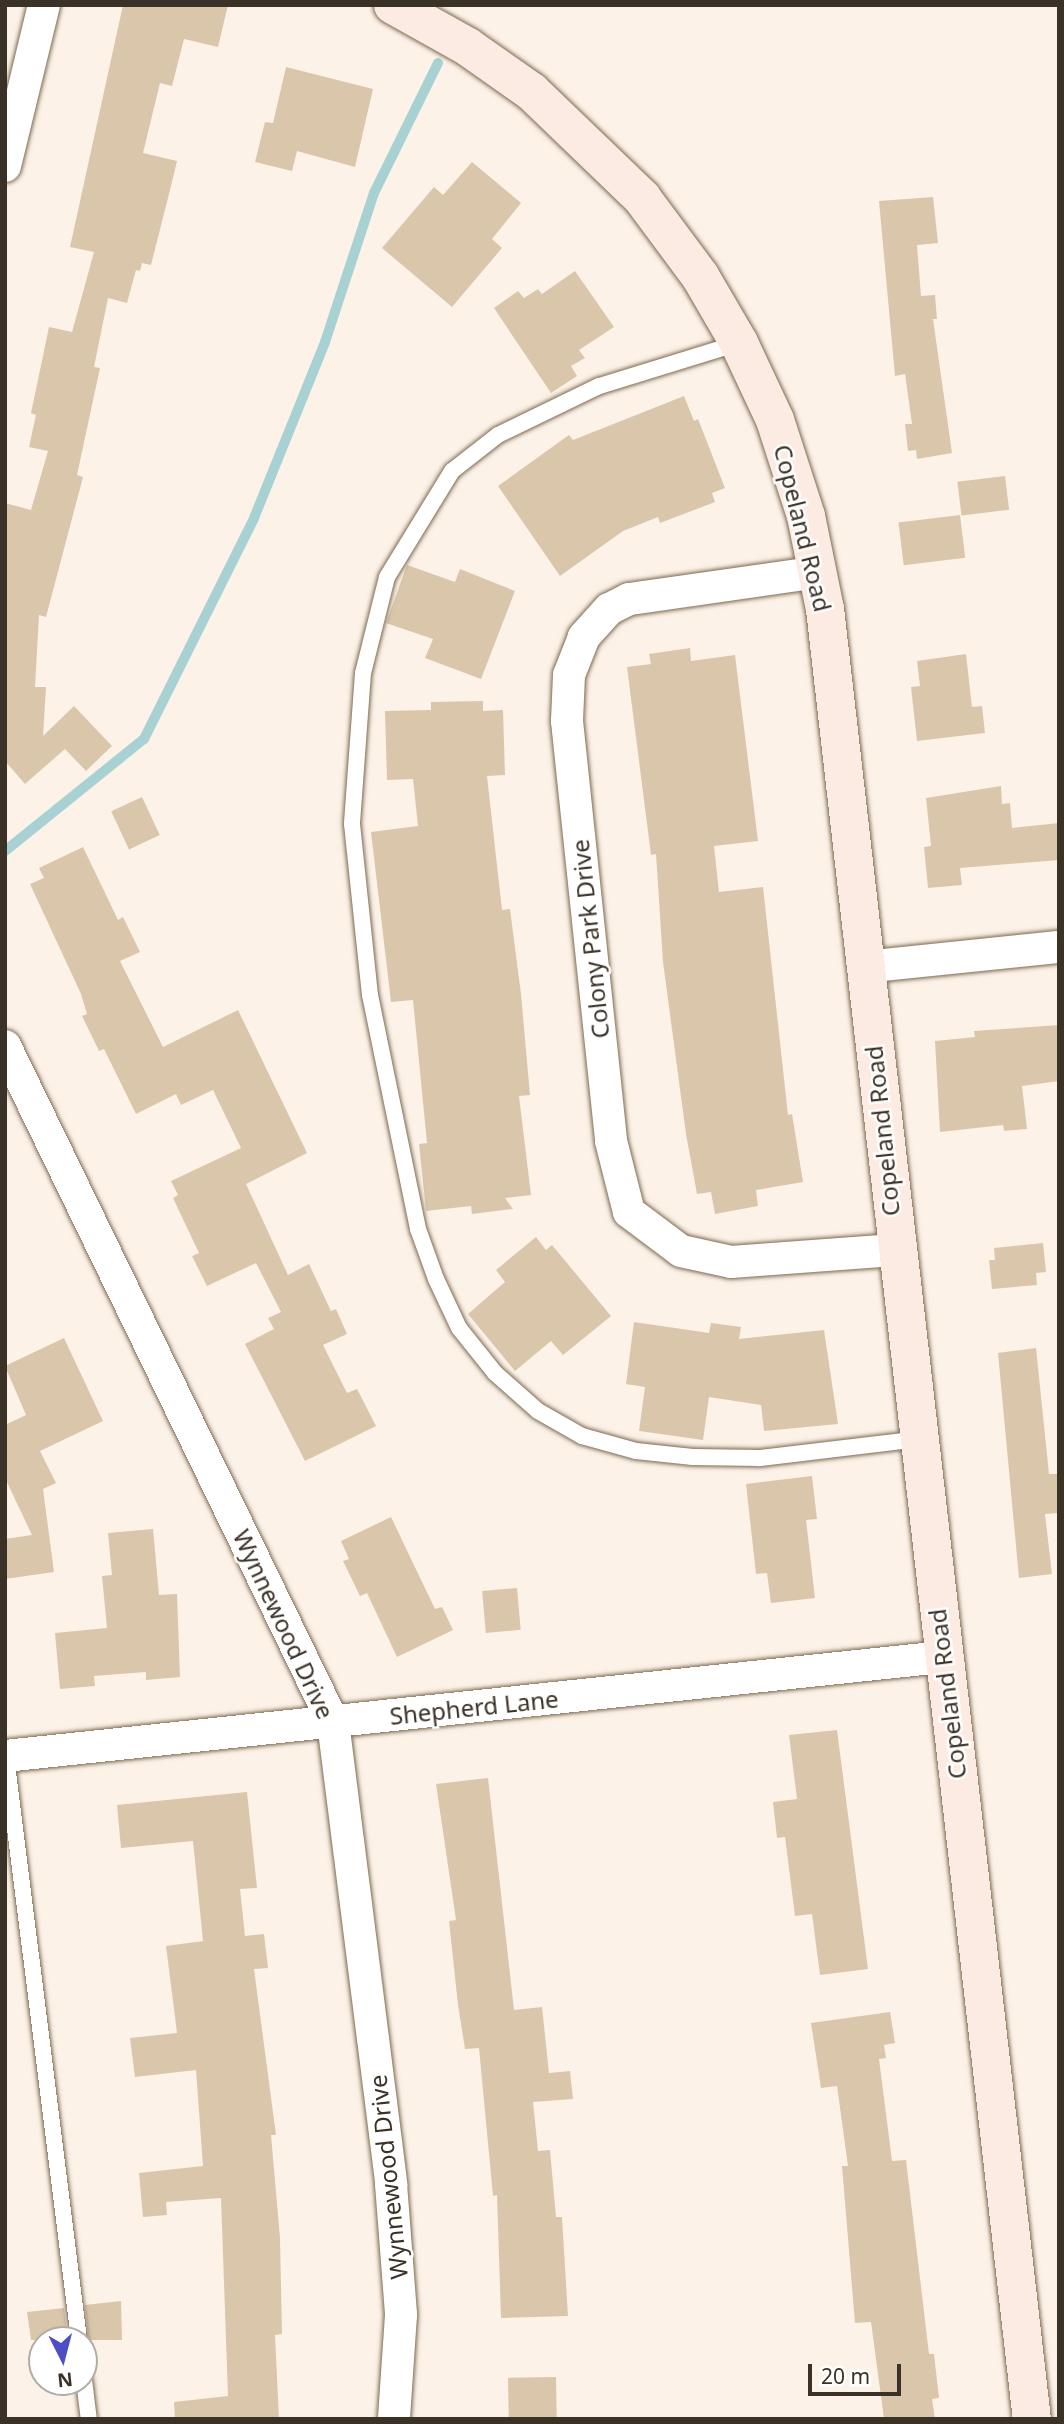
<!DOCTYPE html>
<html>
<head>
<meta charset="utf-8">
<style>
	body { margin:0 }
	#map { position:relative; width:1064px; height:2424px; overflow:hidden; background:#fcf2e7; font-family:"Noto Sans",sans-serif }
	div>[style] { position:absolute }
	.stream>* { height:10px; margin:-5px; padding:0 5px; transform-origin:5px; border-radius:5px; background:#a8d1d3 }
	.building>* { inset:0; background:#dac7ab; transform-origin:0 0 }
	.roads { filter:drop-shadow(0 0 2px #7d6951) drop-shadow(0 0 2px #7d6951) }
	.lane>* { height:16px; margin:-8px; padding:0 8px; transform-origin:8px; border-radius:8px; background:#fff }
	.street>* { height:32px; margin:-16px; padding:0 16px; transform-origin:16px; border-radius:16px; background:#fff }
	.secondary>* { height:38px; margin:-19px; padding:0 19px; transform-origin:19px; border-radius:19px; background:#fbebe2 }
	span { translate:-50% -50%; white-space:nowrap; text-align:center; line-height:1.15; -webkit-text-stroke:5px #fff; paint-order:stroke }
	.street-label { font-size:24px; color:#3a3127 }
	.frame { position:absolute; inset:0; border:7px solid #3a3127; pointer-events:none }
	.north { position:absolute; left:28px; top:2326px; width:70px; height:70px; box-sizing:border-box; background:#fff; border:2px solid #b0ada9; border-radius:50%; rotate:174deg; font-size:19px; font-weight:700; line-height:28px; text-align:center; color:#3a3127 }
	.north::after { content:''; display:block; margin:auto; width:24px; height:32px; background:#4d4ec4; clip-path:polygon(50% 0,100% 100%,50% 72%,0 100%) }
	.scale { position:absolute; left:808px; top:2364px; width:93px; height:32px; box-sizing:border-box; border:4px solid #3a3127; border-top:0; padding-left:9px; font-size:21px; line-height:24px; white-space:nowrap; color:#3a3127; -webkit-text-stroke:5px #fff; paint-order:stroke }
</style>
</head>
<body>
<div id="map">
	<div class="stream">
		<i style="left:5px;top:851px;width:179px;rotate:-38.9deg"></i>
		<i style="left:144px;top:739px;width:247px;rotate:-63.5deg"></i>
		<i style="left:254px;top:518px;width:190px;rotate:-68deg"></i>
		<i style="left:325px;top:342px;width:157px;rotate:-71.8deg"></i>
		<i style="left:374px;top:193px;width:145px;rotate:-63.8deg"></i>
	</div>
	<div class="building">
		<i style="clip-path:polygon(123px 5px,228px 5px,218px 47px,184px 39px,172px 86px,160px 83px,143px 153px,177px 161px,170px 190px,151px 265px,142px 263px,140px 271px,136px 270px,127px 303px,108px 298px,94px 367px,100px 368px,77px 475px,83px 477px,46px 617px,39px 615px,35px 687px,46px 687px,43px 736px,74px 706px,112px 746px,86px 771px,65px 749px,25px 784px,5px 761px,5px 503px,31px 510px,48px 451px,29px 447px,36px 415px,31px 413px,49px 327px,72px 332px,94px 252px,70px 247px)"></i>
		<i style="clip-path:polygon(286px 67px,373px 89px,355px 167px,297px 151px,292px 171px,255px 162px,265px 122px,273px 123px)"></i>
		<i style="clip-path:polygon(472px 162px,521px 203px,492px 239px,502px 248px,452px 307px,382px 248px,434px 187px,443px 195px)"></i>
		<i style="clip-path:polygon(933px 197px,938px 243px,917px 245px,921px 296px,935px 295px,937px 319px,933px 319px,952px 453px,917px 459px,916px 450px,908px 451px,905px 424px,912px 424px,905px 374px,895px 376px,879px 201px)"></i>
		<i style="clip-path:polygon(575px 271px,614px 327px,579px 350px,585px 358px,571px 366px,577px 376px,551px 393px,494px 308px,518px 291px,524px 298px,538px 289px,542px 294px)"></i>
		<i style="clip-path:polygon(684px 396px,694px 421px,698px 419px,725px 488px,712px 493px,715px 502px,660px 523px,658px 517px,623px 531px,560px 576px,498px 486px,569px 435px,573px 440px)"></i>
		<i style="left:1005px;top:476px;width:34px;height:48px;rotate:83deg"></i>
		<i style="left:960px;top:515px;width:43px;height:62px;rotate:83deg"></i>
		<i style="clip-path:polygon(407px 565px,455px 582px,460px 569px,515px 591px,481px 679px,425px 658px,433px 639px,386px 623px)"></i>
		<i style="clip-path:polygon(690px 648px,691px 661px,735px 655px,758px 841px,714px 846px,719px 892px,763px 887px,788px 1115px,792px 1114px,803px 1182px,756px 1190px,758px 1206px,715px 1214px,711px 1192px,697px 1194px,686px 1134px,663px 962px,656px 854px,651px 855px,627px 667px,651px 664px,649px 654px)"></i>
		<i style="clip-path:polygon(966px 654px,972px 707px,982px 706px,985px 733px,917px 741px,911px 687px,920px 686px,917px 661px)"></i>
		<i style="clip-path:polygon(483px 701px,483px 711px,503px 710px,505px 775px,487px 776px,502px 910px,510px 909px,521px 994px,530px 1095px,519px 1096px,531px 1195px,505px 1198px,513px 1209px,472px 1214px,471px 1206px,426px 1211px,419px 1144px,427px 1143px,413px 1000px,391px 1002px,371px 832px,418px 826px,413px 779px,387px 780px,385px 711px,431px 710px,431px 702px)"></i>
		<i style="clip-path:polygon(1001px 786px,1002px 804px,1010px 803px,1012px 828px,1059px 823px,1059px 860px,960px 868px,962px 885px,928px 888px,924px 847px,931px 846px,926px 798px)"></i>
		<i style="left:142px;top:797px;width:42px;height:34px;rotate:65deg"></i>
		<i style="clip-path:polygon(83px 847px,118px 920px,123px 917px,140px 952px,120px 961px,163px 1047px,238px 1010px,307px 1153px,246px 1184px,288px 1275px,309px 1264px,331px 1311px,336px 1309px,347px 1334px,323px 1345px,347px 1393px,357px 1389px,376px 1426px,305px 1461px,245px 1344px,274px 1329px,268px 1318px,281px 1312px,256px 1263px,207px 1286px,192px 1256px,199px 1253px,173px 1198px,178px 1195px,171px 1181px,241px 1148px,213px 1090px,181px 1105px,176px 1094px,136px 1114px,104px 1049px,99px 1051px,82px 1016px,87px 1014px,81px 994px,30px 884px,44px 878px,39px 868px)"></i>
		<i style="clip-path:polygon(1059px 1025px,1059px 1081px,1022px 1086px,1027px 1129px,1004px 1131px,1003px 1125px,940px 1132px,935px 1041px,975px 1037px,974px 1031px)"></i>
		<i style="clip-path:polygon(536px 1237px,546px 1250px,552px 1245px,611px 1316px,563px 1355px,551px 1341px,515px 1371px,468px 1314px,505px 1282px,496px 1270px)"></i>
		<i style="clip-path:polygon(1043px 1243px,1046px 1272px,1036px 1273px,1037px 1285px,992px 1289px,989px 1260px,995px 1260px,994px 1248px)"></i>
		<i style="clip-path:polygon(634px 1322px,709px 1333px,711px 1323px,741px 1327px,739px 1339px,824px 1330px,838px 1424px,764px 1431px,761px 1405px,709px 1397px,703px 1440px,639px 1431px,645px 1387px,626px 1384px)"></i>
		<i style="clip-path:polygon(64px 1338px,103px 1421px,40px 1451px,56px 1483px,43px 1489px,54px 1572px,5px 1579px,5px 1539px,32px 1535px,5px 1478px,5px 1425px,26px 1415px,5px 1366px)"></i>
		<i style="clip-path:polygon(1036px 1348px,1049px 1474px,1059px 1474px,1059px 1513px,1045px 1514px,1052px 1574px,1019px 1578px,998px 1353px)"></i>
		<i style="clip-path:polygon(812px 1476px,817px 1519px,806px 1520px,815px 1598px,771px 1603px,767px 1573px,756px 1574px,746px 1484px)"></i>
		<i style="clip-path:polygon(391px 1517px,435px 1609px,442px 1607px,453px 1630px,397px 1657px,367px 1593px,360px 1596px,343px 1561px,349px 1559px,341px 1541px)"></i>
		<i style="clip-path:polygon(153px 1529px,159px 1595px,177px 1594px,180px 1677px,146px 1680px,146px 1672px,94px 1676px,95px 1686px,60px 1689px,55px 1633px,107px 1628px,102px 1576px,112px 1575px,108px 1533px)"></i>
		<i style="left:517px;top:1588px;width:42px;height:35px;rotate:85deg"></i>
		<i style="clip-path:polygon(837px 1730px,868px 1969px,820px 1975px,812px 1914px,795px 1916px,785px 1837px,777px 1838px,773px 1802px,797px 1799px,789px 1735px)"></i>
		<i style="clip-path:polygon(488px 1778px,514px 2010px,542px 2007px,549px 2073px,570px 2071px,573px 2099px,533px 2102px,538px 2151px,550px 2150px,556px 2217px,562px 2217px,568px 2316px,501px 2318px,497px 2195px,493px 2196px,479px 2048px,465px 2049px,458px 2005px,449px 1921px,456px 1920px,436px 1784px)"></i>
		<i style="clip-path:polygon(247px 1792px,257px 1888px,240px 1889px,245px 1936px,264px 1934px,268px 1968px,254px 1969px,276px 2135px,271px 2135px,280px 2238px,282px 2334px,275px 2335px,279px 2419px,175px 2419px,174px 2402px,228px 2396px,221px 2198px,166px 2202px,167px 2215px,143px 2217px,139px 2173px,203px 2166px,196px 2070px,135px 2077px,130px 2038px,177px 2033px,166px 1946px,203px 1941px,193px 1841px,121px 1848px,117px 1805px)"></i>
		<i style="clip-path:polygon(890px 2012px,895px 2043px,884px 2045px,886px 2058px,879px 2059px,892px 2161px,906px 2160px,929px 2354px,934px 2354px,939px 2398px,932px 2399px,935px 2419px,884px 2419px,871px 2322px,855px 2323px,842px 2166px,848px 2166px,837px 2086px,821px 2088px,811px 2023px)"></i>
		<i style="clip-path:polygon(121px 2301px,122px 2340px,89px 2340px,85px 2305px)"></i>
		<i style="clip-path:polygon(64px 2308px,68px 2340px,31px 2340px,27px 2312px)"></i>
		<i style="left:556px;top:2377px;width:42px;height:48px;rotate:89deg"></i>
	</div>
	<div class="roads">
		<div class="lane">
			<i style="left:739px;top:343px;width:146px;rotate:162.9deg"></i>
			<i style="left:599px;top:386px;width:112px;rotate:154.1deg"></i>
			<i style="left:498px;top:435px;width:58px;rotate:142deg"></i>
			<i style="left:452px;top:471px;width:124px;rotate:121.5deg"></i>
			<i style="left:387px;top:577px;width:99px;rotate:104deg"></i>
			<i style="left:363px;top:673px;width:151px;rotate:94.2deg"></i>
			<i style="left:352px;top:824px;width:172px;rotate:84deg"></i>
			<i style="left:370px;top:995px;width:239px;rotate:78.4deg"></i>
			<i style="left:418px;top:1229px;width:53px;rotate:70.2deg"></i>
			<i style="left:436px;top:1279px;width:54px;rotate:64.9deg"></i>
			<i style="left:459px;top:1328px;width:58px;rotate:51.3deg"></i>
			<i style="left:495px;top:1373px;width:57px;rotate:41.5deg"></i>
			<i style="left:538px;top:1411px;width:51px;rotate:29.6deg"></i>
			<i style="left:582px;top:1436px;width:56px;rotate:15.5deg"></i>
			<i style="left:636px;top:1451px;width:57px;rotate:6deg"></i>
			<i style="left:693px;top:1457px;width:67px;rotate:0.9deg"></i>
			<i style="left:760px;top:1458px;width:160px;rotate:-6.8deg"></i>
			<i style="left:6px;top:1756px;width:589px;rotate:82.87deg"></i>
			<i style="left:84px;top:2380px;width:39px;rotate:83deg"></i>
		</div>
		<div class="street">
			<i style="left:5px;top:166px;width:166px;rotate:-76.4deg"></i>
			<i style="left:819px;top:572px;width:192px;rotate:171.9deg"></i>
			<i style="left:629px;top:599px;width:22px;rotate:153deg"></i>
			<i style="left:609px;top:609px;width:38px;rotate:132deg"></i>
			<i style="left:584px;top:637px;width:41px;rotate:111.5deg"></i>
			<i style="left:569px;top:675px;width:46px;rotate:92.5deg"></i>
			<i style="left:567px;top:721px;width:422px;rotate:84deg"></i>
			<i style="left:611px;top:1141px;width:73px;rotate:75.8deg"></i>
			<i style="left:629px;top:1212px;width:65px;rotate:36.9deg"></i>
			<i style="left:681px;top:1251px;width:51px;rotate:12.4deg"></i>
			<i style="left:731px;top:1262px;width:164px;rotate:-4.2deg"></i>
			<i style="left:864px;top:967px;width:196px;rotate:-5.9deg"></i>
			<i style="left:5px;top:1046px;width:751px;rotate:64.12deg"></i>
			<i style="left:333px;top:1722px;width:466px;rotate:82.8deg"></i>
			<i style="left:391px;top:2184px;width:131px;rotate:85.6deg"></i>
			<i style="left:401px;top:2315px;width:104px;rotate:93.9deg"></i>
			<i style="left:5px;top:1756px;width:942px;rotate:-6.03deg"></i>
		</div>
		<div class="secondary">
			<i style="left:393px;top:5px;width:86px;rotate:29.2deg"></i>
			<i style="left:468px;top:47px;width:78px;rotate:35.1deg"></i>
			<i style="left:532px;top:92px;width:153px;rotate:43.9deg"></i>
			<i style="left:642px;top:198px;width:97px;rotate:53.4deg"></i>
			<i style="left:700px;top:276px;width:78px;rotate:59.8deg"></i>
			<i style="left:739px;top:343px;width:85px;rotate:64.9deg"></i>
			<i style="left:775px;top:420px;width:101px;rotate:72.1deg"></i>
			<i style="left:806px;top:516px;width:95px;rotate:78.5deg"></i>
			<i style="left:825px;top:609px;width:1822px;rotate:83.48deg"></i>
		</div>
	</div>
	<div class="street-label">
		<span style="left:803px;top:528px;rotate:76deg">Copeland Road</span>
		<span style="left:590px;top:939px;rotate:-96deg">Colony Park Drive</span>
		<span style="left:882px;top:1131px;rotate:-96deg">Copeland Road</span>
		<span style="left:284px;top:1624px;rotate:65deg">Wynnewood Drive</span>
		<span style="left:947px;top:1694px;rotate:-97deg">Copeland Road</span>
		<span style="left:474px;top:1707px;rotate:-6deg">Shepherd Lane</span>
		<span style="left:388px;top:2177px;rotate:-96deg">Wynnewood Drive</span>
	</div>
	<div class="frame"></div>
	<div class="north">N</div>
	<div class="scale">20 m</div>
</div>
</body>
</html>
